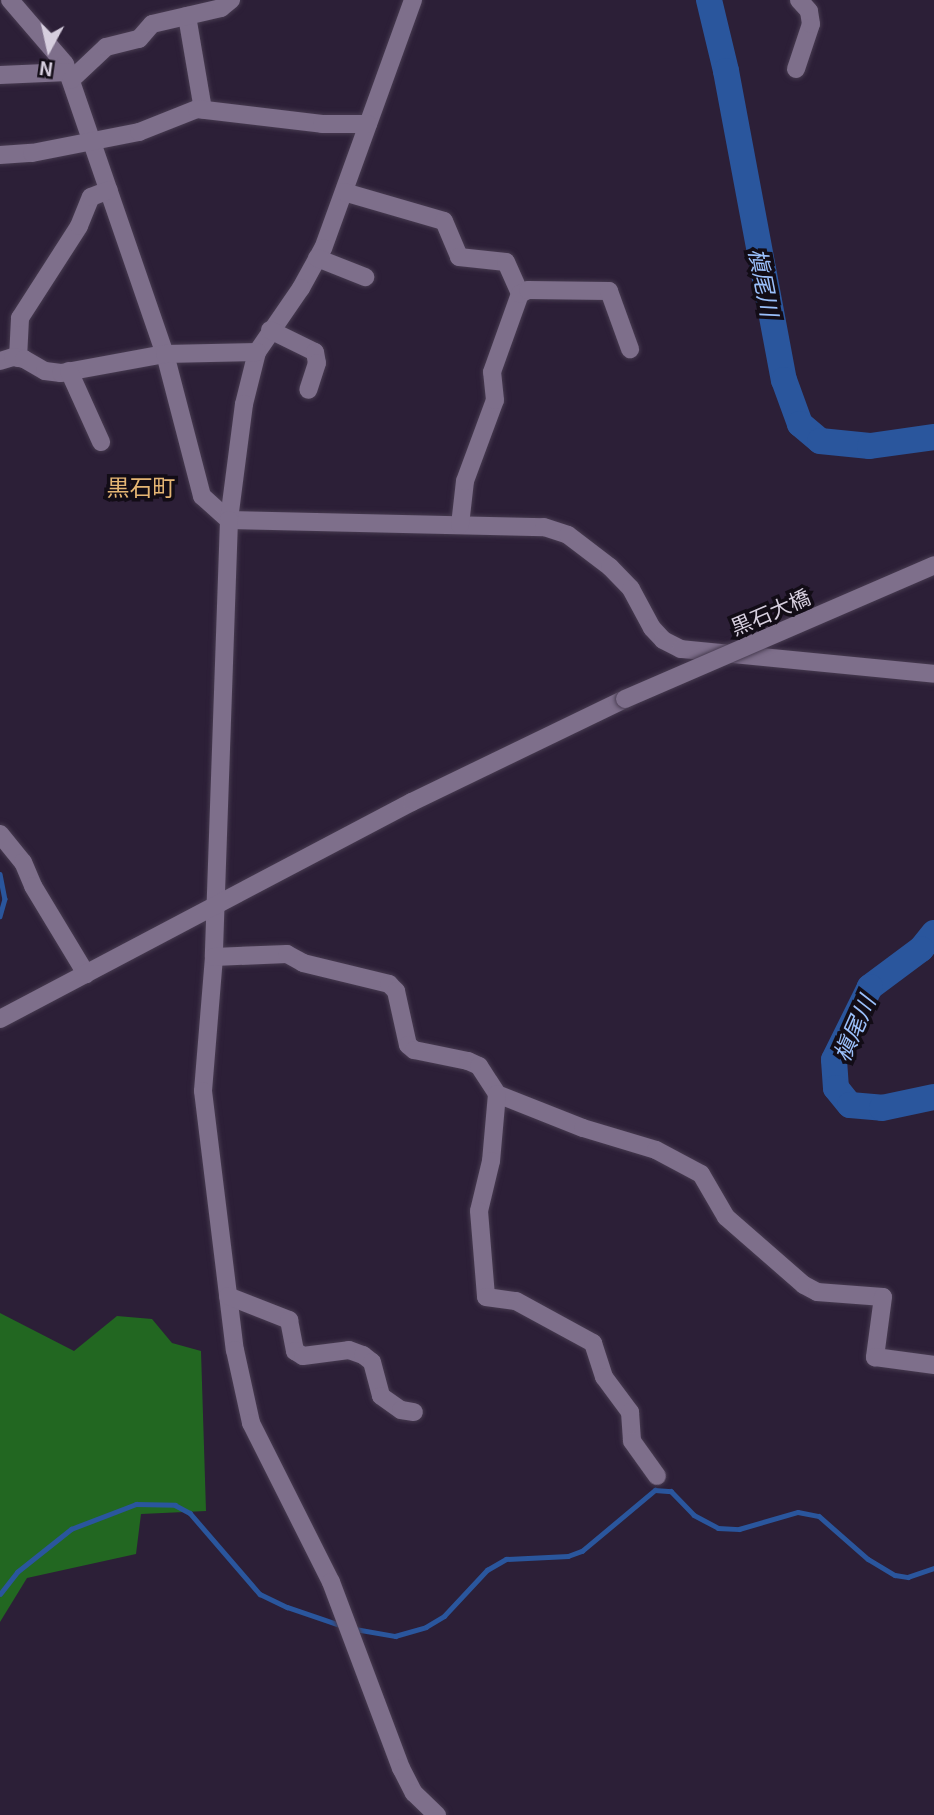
<!DOCTYPE html>
<html>
<head>
<meta charset="utf-8">
<style>
	body { margin:0 }
	#map { position:relative; width:934px; height:1815px; overflow:hidden; background:#2c1f37; font-family:Georgia,"Noto Sans JP",serif }
	div>[style] { position:absolute }
	.forest>* { inset:0; background:#226721 }
	.stream>* { height:4.5px; margin:-2.25px; padding:0 2.25px; transform-origin:2.25px; border-radius:2.25px; background:#2a569d }
	.river>* { height:26px; margin:-13px; padding:0 13px; transform-origin:13px; border-radius:13px; background:#2a569d }
	.roads { filter:drop-shadow(0 0 2px #473b50) drop-shadow(0 0 2px #473b50) }
	.minor>* { height:18px; margin:-9px; padding:0 9px; transform-origin:9px; border-radius:9px; background:#7e6f8b }
	.bridges { filter:drop-shadow(0 0 2px #473b50) drop-shadow(0 0 2px #473b50) }
	.minor-bridge>* { height:18px; margin:-9px; padding:0 9px; transform-origin:9px; border-radius:9px; background:#7e6f8b }
	span { translate:-50% -50%; white-space:nowrap; text-align:center; line-height:1.15; -webkit-text-stroke:7px #120c16; paint-order:stroke }
	.street-label { font-size:21px; color:#d6cede }
	.water-label { font-size:23px; color:#9bc0fb; font-style:italic }
	.neighbourhood-label { font-size:23px; color:#e4b573 }
	.north { position:absolute; left:14px; top:14px; width:70px; height:70px; -webkit-text-stroke:5px #120c16; paint-order:stroke; rotate:188deg; font-size:19px; font-weight:700; line-height:28px; text-align:center; color:#d6cede }
	.north::after { content:''; display:block; margin:auto; width:24px; height:32px; background:#d6cede; clip-path:polygon(50% 0,100% 100%,50% 72%,0 100%) }
</style>
</head>
<body>
<div id="map">
	<div class="forest">
		<i style="clip-path:polygon(0 1313px,74px 1351px,117px 1316px,152px 1319px,172px 1343px,201px 1351px,206px 1511px,141px 1514px,136px 1554px,27px 1578px,0 1622px)"></i>
	</div>
	<div class="stream">
		<i style="left:0;top:874px;width:25px;rotate:79deg"></i>
		<i style="left:5px;top:899px;width:18px;rotate:106deg"></i>
		<i style="left:0;top:1594px;width:28px;rotate:-52deg"></i>
		<i style="left:17px;top:1572px;width:69px;rotate:-38.5deg"></i>
		<i style="left:71px;top:1529px;width:70px;rotate:-21deg"></i>
		<i style="left:136px;top:1504px;width:39px;rotate:1deg"></i>
		<i style="left:175px;top:1505px;width:17px;rotate:28deg"></i>
		<i style="left:190px;top:1513px;width:107px;rotate:49.2deg"></i>
		<i style="left:260px;top:1594px;width:30px;rotate:26deg"></i>
		<i style="left:287px;top:1607px;width:59px;rotate:18.7deg"></i>
		<i style="left:355px;top:1629px;width:41px;rotate:9.9deg"></i>
		<i style="left:395px;top:1636px;width:32px;rotate:-16deg"></i>
		<i style="left:426px;top:1627px;width:21px;rotate:-31deg"></i>
		<i style="left:444px;top:1616px;width:63px;rotate:-46.9deg"></i>
		<i style="left:487px;top:1570px;width:22px;rotate:-30deg"></i>
		<i style="left:506px;top:1559px;width:62px;rotate:-2.8deg"></i>
		<i style="left:568px;top:1556px;width:15px;rotate:-20deg"></i>
		<i style="left:582px;top:1551px;width:95px;rotate:-39.9deg"></i>
		<i style="left:655px;top:1490px;width:16px;rotate:4deg"></i>
		<i style="left:671px;top:1491px;width:33px;rotate:46deg"></i>
		<i style="left:694px;top:1515px;width:27px;rotate:28deg"></i>
		<i style="left:718px;top:1528px;width:21px;rotate:3deg"></i>
		<i style="left:739px;top:1529px;width:61px;rotate:-16.1deg"></i>
		<i style="left:798px;top:1512px;width:21px;rotate:11deg"></i>
		<i style="left:819px;top:1516px;width:65px;rotate:41.3deg"></i>
		<i style="left:868px;top:1559px;width:31px;rotate:31deg"></i>
		<i style="left:895px;top:1575px;width:13px;rotate:9deg"></i>
		<i style="left:908px;top:1577px;width:28px;rotate:-19deg"></i>
	</div>
	<div class="river">
		<i style="left:709px;top:0;width:73px;rotate:76.5deg"></i>
		<i style="left:726px;top:71px;width:314px;rotate:79.4deg"></i>
		<i style="left:784px;top:380px;width:47px;rotate:70deg"></i>
		<i style="left:800px;top:424px;width:26px;rotate:40deg"></i>
		<i style="left:820px;top:441px;width:50px;rotate:5.7deg"></i>
		<i style="left:870px;top:446px;width:65px;rotate:-8deg"></i>
		<i style="left:934px;top:933px;width:21px;rotate:129deg"></i>
		<i style="left:921px;top:949px;width:64px;rotate:143.3deg"></i>
		<i style="left:870px;top:987px;width:81px;rotate:116.3deg"></i>
		<i style="left:834px;top:1060px;width:28px;rotate:86deg"></i>
		<i style="left:836px;top:1088px;width:22px;rotate:51deg"></i>
		<i style="left:850px;top:1105px;width:32px;rotate:5deg"></i>
		<i style="left:882px;top:1108px;width:53px;rotate:-11.9deg"></i>
	</div>
	<div class="roads">
		<div class="minor">
			<i style="left:10px;top:0;width:84px;rotate:49.3deg"></i>
			<i style="left:65px;top:64px;width:307px;rotate:71deg"></i>
			<i style="left:165px;top:354px;width:147px;rotate:75.4deg"></i>
			<i style="left:202px;top:496px;width:36px;rotate:42deg"></i>
			<i style="left:229px;top:520px;width:315px;rotate:1.3deg"></i>
			<i style="left:544px;top:527px;width:25px;rotate:18deg"></i>
			<i style="left:568px;top:535px;width:53px;rotate:37.3deg"></i>
			<i style="left:610px;top:567px;width:30px;rotate:46deg"></i>
			<i style="left:631px;top:589px;width:44px;rotate:61.7deg"></i>
			<i style="left:652px;top:628px;width:16px;rotate:47deg"></i>
			<i style="left:663px;top:640px;width:20px;rotate:27deg"></i>
			<i style="left:681px;top:649px;width:254px;rotate:5.6deg"></i>
			<i style="left:413px;top:0;width:264px;rotate:109.9deg"></i>
			<i style="left:323px;top:248px;width:46px;rotate:118.8deg"></i>
			<i style="left:301px;top:288px;width:78px;rotate:124.5deg"></i>
			<i style="left:257px;top:352px;width:54px;rotate:104deg"></i>
			<i style="left:244px;top:404px;width:117px;rotate:97.4deg"></i>
			<i style="left:229px;top:520px;width:437px;rotate:92deg"></i>
			<i style="left:214px;top:957px;width:134px;rotate:94.7deg"></i>
			<i style="left:203px;top:1091px;width:261px;rotate:83deg"></i>
			<i style="left:235px;top:1350px;width:75px;rotate:77.6deg"></i>
			<i style="left:251px;top:1423px;width:178px;rotate:63.3deg"></i>
			<i style="left:331px;top:1582px;width:199px;rotate:69.4deg"></i>
			<i style="left:401px;top:1768px;width:28px;rotate:63deg"></i>
			<i style="left:414px;top:1793px;width:32px;rotate:44deg"></i>
			<i style="left:187px;top:16px;width:95px;rotate:80.3deg"></i>
			<i style="left:796px;top:69px;width:47px;rotate:-71.6deg"></i>
			<i style="left:811px;top:24px;width:13px;rotate:-99deg"></i>
			<i style="left:809px;top:11px;width:15px;rotate:-132deg"></i>
			<i style="left:0;top:75px;width:68px;rotate:-2.5deg"></i>
			<i style="left:71px;top:80px;width:48px;rotate:-43.3deg"></i>
			<i style="left:106px;top:47px;width:34px;rotate:-14deg"></i>
			<i style="left:139px;top:39px;width:20px;rotate:-49deg"></i>
			<i style="left:152px;top:24px;width:71px;rotate:-13.1deg"></i>
			<i style="left:221px;top:8px;width:13px;rotate:-39deg"></i>
			<i style="left:0;top:155px;width:32px;rotate:-4deg"></i>
			<i style="left:32px;top:153px;width:109px;rotate:-11.1deg"></i>
			<i style="left:139px;top:132px;width:62px;rotate:-21.6deg"></i>
			<i style="left:197px;top:109px;width:126px;rotate:6.8deg"></i>
			<i style="left:322px;top:124px;width:46px"></i>
			<i style="left:344px;top:192px;width:104px;rotate:16.2deg"></i>
			<i style="left:444px;top:221px;width:39px;rotate:67deg"></i>
			<i style="left:459px;top:257px;width:47px;rotate:6.1deg"></i>
			<i style="left:506px;top:262px;width:35px;rotate:66deg"></i>
			<i style="left:317px;top:258px;width:52px;rotate:21.6deg"></i>
			<i style="left:270px;top:330px;width:50px;rotate:26.1deg"></i>
			<i style="left:315px;top:352px;width:11px;rotate:80deg"></i>
			<i style="left:317px;top:363px;width:28px;rotate:108deg"></i>
			<i style="left:18px;top:358px;width:40px;rotate:-87.1deg"></i>
			<i style="left:20px;top:318px;width:109px;rotate:-57.3deg"></i>
			<i style="left:79px;top:226px;width:31px;rotate:-68deg"></i>
			<i style="left:91px;top:197px;width:19px;rotate:-21deg"></i>
			<i style="left:0;top:361px;width:14px;rotate:-17deg"></i>
			<i style="left:13px;top:357px;width:11px;rotate:10deg"></i>
			<i style="left:24px;top:359px;width:24px;rotate:30deg"></i>
			<i style="left:45px;top:371px;width:16px;rotate:7deg"></i>
			<i style="left:61px;top:373px;width:106px;rotate:-10.4deg"></i>
			<i style="left:165px;top:354px;width:92px;rotate:-1.2deg"></i>
			<i style="left:69px;top:371px;width:78px;rotate:65.7deg"></i>
			<i style="left:460px;top:525px;width:44px;rotate:-83.5deg"></i>
			<i style="left:465px;top:481px;width:86px;rotate:-69.7deg"></i>
			<i style="left:495px;top:400px;width:28px;rotate:-96deg"></i>
			<i style="left:492px;top:372px;width:83px;rotate:-70.3deg"></i>
			<i style="left:520px;top:294px;width:9px;rotate:-27deg"></i>
			<i style="left:528px;top:290px;width:81px;rotate:0.7deg"></i>
			<i style="left:609px;top:291px;width:62px;rotate:70.1deg"></i>
			<i style="left:0;top:834px;width:36px;rotate:51deg"></i>
			<i style="left:23px;top:862px;width:26px;rotate:67deg"></i>
			<i style="left:33px;top:886px;width:103px;rotate:58.9deg"></i>
			<i style="left:214px;top:957px;width:73px;rotate:-2.4deg"></i>
			<i style="left:287px;top:954px;width:18px;rotate:29deg"></i>
			<i style="left:303px;top:963px;width:89px;rotate:13.7deg"></i>
			<i style="left:389px;top:984px;width:10px;rotate:45deg"></i>
			<i style="left:396px;top:991px;width:55px;rotate:77.5deg"></i>
			<i style="left:408px;top:1045px;width:8px;rotate:40deg"></i>
			<i style="left:414px;top:1050px;width:55px;rotate:11.5deg"></i>
			<i style="left:468px;top:1061px;width:12px;rotate:24deg"></i>
			<i style="left:479px;top:1066px;width:33px;rotate:57deg"></i>
			<i style="left:497px;top:1094px;width:92px;rotate:21.6deg"></i>
			<i style="left:583px;top:1128px;width:76px;rotate:16.8deg"></i>
			<i style="left:656px;top:1150px;width:51px;rotate:28.1deg"></i>
			<i style="left:701px;top:1174px;width:50px;rotate:59.8deg"></i>
			<i style="left:726px;top:1217px;width:103px;rotate:41.1deg"></i>
			<i style="left:804px;top:1285px;width:15px;rotate:28deg"></i>
			<i style="left:817px;top:1292px;width:66px;rotate:4.3deg"></i>
			<i style="left:883px;top:1297px;width:61px;rotate:97.6deg"></i>
			<i style="left:875px;top:1357px;width:60px;rotate:7.7deg"></i>
			<i style="left:0;top:1019px;width:466px;rotate:-27.8deg"></i>
			<i style="left:412px;top:802px;width:237px;rotate:-25.8deg"></i>
			<i style="left:497px;top:1094px;width:67px;rotate:95.1deg"></i>
			<i style="left:491px;top:1161px;width:51px;rotate:103.5deg"></i>
			<i style="left:479px;top:1211px;width:86px;rotate:85.3deg"></i>
			<i style="left:486px;top:1297px;width:30px;rotate:8deg"></i>
			<i style="left:516px;top:1301px;width:88px;rotate:28.6deg"></i>
			<i style="left:593px;top:1343px;width:36px;rotate:72deg"></i>
			<i style="left:604px;top:1377px;width:44px;rotate:53.4deg"></i>
			<i style="left:630px;top:1412px;width:29px;rotate:86deg"></i>
			<i style="left:632px;top:1441px;width:43px;rotate:54.5deg"></i>
			<i style="left:228px;top:1296px;width:66px;rotate:21.5deg"></i>
			<i style="left:289px;top:1320px;width:32px;rotate:79deg"></i>
			<i style="left:295px;top:1351px;width:9px;rotate:32deg"></i>
			<i style="left:303px;top:1356px;width:46px;rotate:-7.4deg"></i>
			<i style="left:349px;top:1350px;width:15px;rotate:20deg"></i>
			<i style="left:363px;top:1355px;width:11px;rotate:38deg"></i>
			<i style="left:372px;top:1362px;width:35px;rotate:75deg"></i>
			<i style="left:381px;top:1396px;width:24px;rotate:35deg"></i>
			<i style="left:401px;top:1410px;width:13px;rotate:9deg"></i>
		</div>
	</div>
	<div class="bridges">
		<div class="minor-bridge">
			<i style="left:625px;top:699px;width:337px;rotate:-23.4deg"></i>
		</div>
	</div>
	<div class="street-label">
		<span style="left:770px;top:611px;rotate:-23deg">黒石大橋</span>
	</div>
	<div class="water-label">
		<span style="left:765px;top:282px;rotate:79deg">槇尾川</span>
		<span style="left:853px;top:1028px;rotate:-66deg">槇尾川</span>
	</div>
	<div class="neighbourhood-label">
		<span style="left:141px;top:486px">黒石町</span>
	</div>
	<div class="north">N</div>
</div>
</body>
</html>
